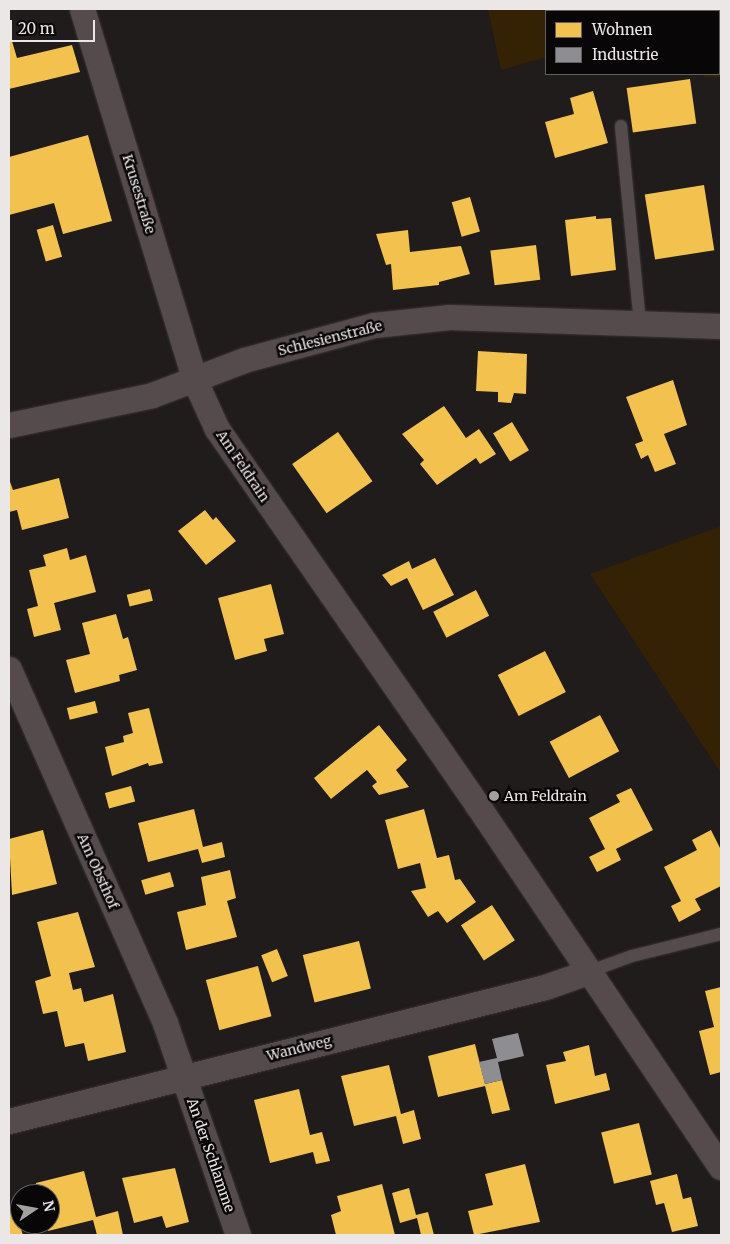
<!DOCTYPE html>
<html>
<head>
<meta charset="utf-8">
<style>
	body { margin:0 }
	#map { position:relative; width:730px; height:1244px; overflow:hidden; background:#1f1c1b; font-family:Merriweather,serif }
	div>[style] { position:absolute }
	.green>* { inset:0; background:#352104 }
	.homes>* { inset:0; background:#f2c14e; transform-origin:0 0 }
	.industry>* { inset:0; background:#8d8d92 }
	.roads { filter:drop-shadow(0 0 1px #3b3838) drop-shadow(0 0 1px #3b3838) }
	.lane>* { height:12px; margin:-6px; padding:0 6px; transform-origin:6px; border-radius:6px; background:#554b4c }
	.street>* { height:25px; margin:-12.5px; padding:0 12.5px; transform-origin:12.5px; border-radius:12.5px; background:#554b4c }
	.dots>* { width:14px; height:14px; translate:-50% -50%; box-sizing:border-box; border:2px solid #080606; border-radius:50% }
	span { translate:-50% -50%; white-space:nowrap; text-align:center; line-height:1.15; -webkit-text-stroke:5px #080606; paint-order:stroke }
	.street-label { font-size:14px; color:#ebe7e6 }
	.poi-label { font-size:14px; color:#ebe7e6 }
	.left { translate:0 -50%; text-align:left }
	.frame { position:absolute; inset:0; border:10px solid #ebe7e6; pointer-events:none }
	.legend { position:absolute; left:545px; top:10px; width:175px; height:65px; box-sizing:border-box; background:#080606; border:1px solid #636060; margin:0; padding:6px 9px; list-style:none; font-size:15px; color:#ebe7e6 }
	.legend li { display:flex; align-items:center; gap:10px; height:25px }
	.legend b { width:25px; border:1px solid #636060 }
	.north { position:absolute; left:10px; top:1184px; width:50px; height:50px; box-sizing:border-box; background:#080606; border:1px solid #636060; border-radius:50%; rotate:78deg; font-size:14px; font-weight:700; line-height:20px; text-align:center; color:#ebe7e6 }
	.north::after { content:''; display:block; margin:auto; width:18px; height:22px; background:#a4a09f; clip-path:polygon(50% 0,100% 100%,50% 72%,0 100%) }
	.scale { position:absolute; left:10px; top:20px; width:85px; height:22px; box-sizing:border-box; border:2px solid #ebe7e6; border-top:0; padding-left:6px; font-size:15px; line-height:18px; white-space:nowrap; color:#ebe7e6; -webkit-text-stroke:4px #080606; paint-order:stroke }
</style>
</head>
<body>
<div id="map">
	<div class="green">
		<i style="clip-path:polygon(488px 9px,721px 9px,721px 77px,704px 77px,703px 74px,719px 74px,719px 11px,546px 11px,546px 57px,501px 70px)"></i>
		<i style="clip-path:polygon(721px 526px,721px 773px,590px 574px)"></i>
	</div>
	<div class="homes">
		<i style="clip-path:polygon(9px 31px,17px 58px,72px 45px,80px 72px,9px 89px)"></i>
		<i style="left:690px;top:79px;width:45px;height:64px;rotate:82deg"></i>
		<i style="clip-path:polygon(593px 91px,608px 143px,555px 158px,545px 122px,574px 114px,570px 98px)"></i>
		<i style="clip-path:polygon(88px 135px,112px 221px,63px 234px,54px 203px,9px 215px,9px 157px)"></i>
		<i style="left:704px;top:185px;width:66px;height:60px;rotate:81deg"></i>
		<i style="left:470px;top:197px;width:36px;height:19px;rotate:74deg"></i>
		<i style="clip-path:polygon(596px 216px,596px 219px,611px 218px,616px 270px,571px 276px,565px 220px)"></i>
		<i style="left:53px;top:225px;width:33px;height:17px;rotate:74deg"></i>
		<i style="clip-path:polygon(408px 230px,410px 252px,461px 246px,470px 274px,439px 282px,439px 285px,393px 290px,391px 264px,386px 265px,376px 234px)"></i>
		<i style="left:536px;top:245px;width:35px;height:46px;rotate:83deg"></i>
		<i style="clip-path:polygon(478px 351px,527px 354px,526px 394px,514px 393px,511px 403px,498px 402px,498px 392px,476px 391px)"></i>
		<i style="clip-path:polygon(673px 380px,687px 425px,664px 434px,676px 464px,655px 472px,648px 455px,641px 459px,635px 444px,643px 441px,626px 397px)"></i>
		<i style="clip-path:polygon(444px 406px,466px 438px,479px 429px,496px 454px,480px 464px,476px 458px,437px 485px,420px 464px,424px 460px,402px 434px)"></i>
		<i style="left:512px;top:422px;width:33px;height:22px;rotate:59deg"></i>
		<i style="left:338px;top:432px;width:60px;height:56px;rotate:55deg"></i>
		<i style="clip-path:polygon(59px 478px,69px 518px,22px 530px,17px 510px,9px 512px,9px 479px,13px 490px)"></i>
		<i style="clip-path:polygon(205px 510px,213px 520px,216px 517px,236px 541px,206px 565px,178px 531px)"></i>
		<i style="clip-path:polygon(67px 548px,70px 560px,86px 555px,96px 592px,54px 603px,61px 630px,34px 637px,27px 609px,38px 606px,29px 570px,46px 566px,43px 555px)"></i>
		<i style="clip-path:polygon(435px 558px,454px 595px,423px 610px,407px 578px,391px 586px,382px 575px,409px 561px,412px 569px)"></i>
		<i style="clip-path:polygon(271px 584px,284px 634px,264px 639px,267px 651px,235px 660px,218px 598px)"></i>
		<i style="left:150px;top:589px;width:12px;height:24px;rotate:76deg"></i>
		<i style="left:476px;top:590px;width:29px;height:48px;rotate:63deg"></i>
		<i style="clip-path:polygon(116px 614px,123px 639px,128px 637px,137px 670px,119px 675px,120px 681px,75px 693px,66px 660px,90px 654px,82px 623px)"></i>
		<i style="left:545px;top:651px;width:46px;height:53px;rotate:63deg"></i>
		<i style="left:95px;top:701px;width:12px;height:29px;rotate:76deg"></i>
		<i style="clip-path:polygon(149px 708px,163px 763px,149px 766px,148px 763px,112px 776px,105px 747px,124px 742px,123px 736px,133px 733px,128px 713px)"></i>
		<i style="left:600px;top:715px;width:41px;height:57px;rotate:62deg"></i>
		<i style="clip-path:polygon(379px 725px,407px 760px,396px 770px,409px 787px,379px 795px,372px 786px,377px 782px,367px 770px,331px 799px,314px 778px)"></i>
		<i style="left:131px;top:786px;width:16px;height:27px;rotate:75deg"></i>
		<i style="clip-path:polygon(631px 788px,653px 830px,616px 849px,621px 860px,597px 872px,589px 857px,605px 849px,589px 818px,620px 802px,616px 795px)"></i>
		<i style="clip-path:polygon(194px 809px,203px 847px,222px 842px,225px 857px,202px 863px,198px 849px,148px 862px,138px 823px)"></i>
		<i style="clip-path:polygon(424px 809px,437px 858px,449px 855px,455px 880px,460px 879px,476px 902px,447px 923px,438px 911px,428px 917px,411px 891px,426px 888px,420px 863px,398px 869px,385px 820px)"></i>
		<i style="clip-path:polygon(43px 830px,57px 884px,12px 895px,9px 839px)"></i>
		<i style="clip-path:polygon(711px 830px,721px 850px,721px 886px,695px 899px,701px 910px,679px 922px,671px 906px,681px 901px,664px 867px,697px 850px,692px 840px)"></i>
		<i style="clip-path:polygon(230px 870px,236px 898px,227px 901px,237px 937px,186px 950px,177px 912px,206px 905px,201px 877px)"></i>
		<i style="left:170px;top:872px;width:15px;height:30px;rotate:74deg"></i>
		<i style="left:492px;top:905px;width:42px;height:37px;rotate:57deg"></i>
		<i style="clip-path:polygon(78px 912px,95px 967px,69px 973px,73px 990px,81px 988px,84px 1002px,113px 994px,126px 1052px,88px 1061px,84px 1043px,65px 1047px,57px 1011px,43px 1014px,35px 981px,51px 976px,37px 922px)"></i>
		<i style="left:359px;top:941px;width:49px;height:58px;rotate:76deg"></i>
		<i style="left:277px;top:949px;width:29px;height:17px;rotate:68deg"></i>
		<i style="left:258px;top:966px;width:52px;height:54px;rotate:75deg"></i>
		<i style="clip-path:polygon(721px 987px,721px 1072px,710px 1075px,699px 1031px,714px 1027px,705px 991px)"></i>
		<i style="clip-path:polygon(475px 1044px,485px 1084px,502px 1080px,510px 1110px,492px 1114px,485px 1086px,438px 1097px,428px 1056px)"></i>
		<i style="clip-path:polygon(589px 1045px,595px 1076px,606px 1073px,610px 1090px,555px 1104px,546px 1065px,566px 1061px,563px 1052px)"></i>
		<i style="clip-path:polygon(389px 1065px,401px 1114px,414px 1110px,421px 1139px,403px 1144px,396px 1116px,354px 1126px,341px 1076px)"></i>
		<i style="clip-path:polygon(299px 1089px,310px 1135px,322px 1132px,330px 1161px,316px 1164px,313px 1152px,270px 1163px,254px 1100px)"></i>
		<i style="left:639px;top:1123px;width:53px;height:39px;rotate:76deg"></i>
		<i style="clip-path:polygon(525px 1164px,540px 1222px,474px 1235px,468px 1211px,493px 1205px,485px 1174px)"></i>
		<i style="clip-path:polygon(175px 1168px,189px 1222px,166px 1228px,162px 1216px,134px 1223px,122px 1178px)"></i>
		<i style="clip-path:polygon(84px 1171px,96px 1217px,118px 1211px,123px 1235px,97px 1235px,93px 1220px,48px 1231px,50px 1194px,38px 1194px,36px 1183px)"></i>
		<i style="clip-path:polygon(677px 1174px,683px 1199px,691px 1197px,698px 1226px,672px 1232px,664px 1203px,656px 1205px,650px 1181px)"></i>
		<i style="clip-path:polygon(382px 1184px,395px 1235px,336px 1235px,331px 1215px,341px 1211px,337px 1196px)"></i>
		<i style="clip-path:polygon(409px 1188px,416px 1215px,428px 1212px,434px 1235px,421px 1235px,417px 1218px,400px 1223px,392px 1193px)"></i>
		<i style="clip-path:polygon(20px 1196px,20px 1224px,26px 1225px,20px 1226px,23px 1235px,9px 1235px,9px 1209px,16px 1207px,13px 1197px)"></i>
	</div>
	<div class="industry">
		<i style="clip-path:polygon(518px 1033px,524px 1056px,498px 1062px,502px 1080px,485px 1084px,479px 1062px,497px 1058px,492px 1039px)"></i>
	</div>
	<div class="roads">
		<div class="lane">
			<i style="left:621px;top:126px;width:199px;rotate:84.5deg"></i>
			<i style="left:588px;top:972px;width:47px;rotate:-20deg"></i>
			<i style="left:632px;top:956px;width:92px;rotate:-13.9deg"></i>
		</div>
		<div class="street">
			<i style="left:82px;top:9px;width:389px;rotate:73.1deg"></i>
			<i style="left:195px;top:381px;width:53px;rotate:65.4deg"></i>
			<i style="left:217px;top:429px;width:459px;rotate:55.3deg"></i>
			<i style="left:478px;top:806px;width:435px;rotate:56.1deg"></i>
			<i style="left:9px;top:425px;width:146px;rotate:-11.8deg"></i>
			<i style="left:152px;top:395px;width:98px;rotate:-20.8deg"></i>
			<i style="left:244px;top:360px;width:135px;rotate:-15.1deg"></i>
			<i style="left:374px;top:325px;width:76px;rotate:-6deg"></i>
			<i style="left:450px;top:317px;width:271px;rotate:1.9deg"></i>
			<i style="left:9px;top:669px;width:387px;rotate:66.2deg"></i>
			<i style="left:165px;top:1023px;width:224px;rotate:71deg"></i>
			<i style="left:9px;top:1121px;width:552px;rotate:-14.04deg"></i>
			<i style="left:545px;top:987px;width:46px;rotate:-19.2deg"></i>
		</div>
	</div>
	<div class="dots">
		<i style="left:494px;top:796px;background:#a4a09f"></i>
	</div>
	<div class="street-label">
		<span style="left:139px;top:194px;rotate:73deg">Krusestraße</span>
		<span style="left:330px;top:338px;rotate:-14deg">Schlesienstraße</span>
		<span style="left:243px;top:466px;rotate:56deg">Am Feldrain</span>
		<span style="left:98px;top:871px;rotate:66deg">Am Obsthof</span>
		<span style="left:299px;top:1048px;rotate:-14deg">Wandweg</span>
		<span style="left:211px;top:1155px;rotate:71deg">An der Schlamme</span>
	</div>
	<div class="poi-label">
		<span class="left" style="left:504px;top:796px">Am Feldrain</span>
	</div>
	<div class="frame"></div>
	<ul class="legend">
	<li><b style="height:14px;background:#f2c14e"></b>Wohnen</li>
	<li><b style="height:14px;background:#8d8d92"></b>Industrie</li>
	</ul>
	<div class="north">N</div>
	<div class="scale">20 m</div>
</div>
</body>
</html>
